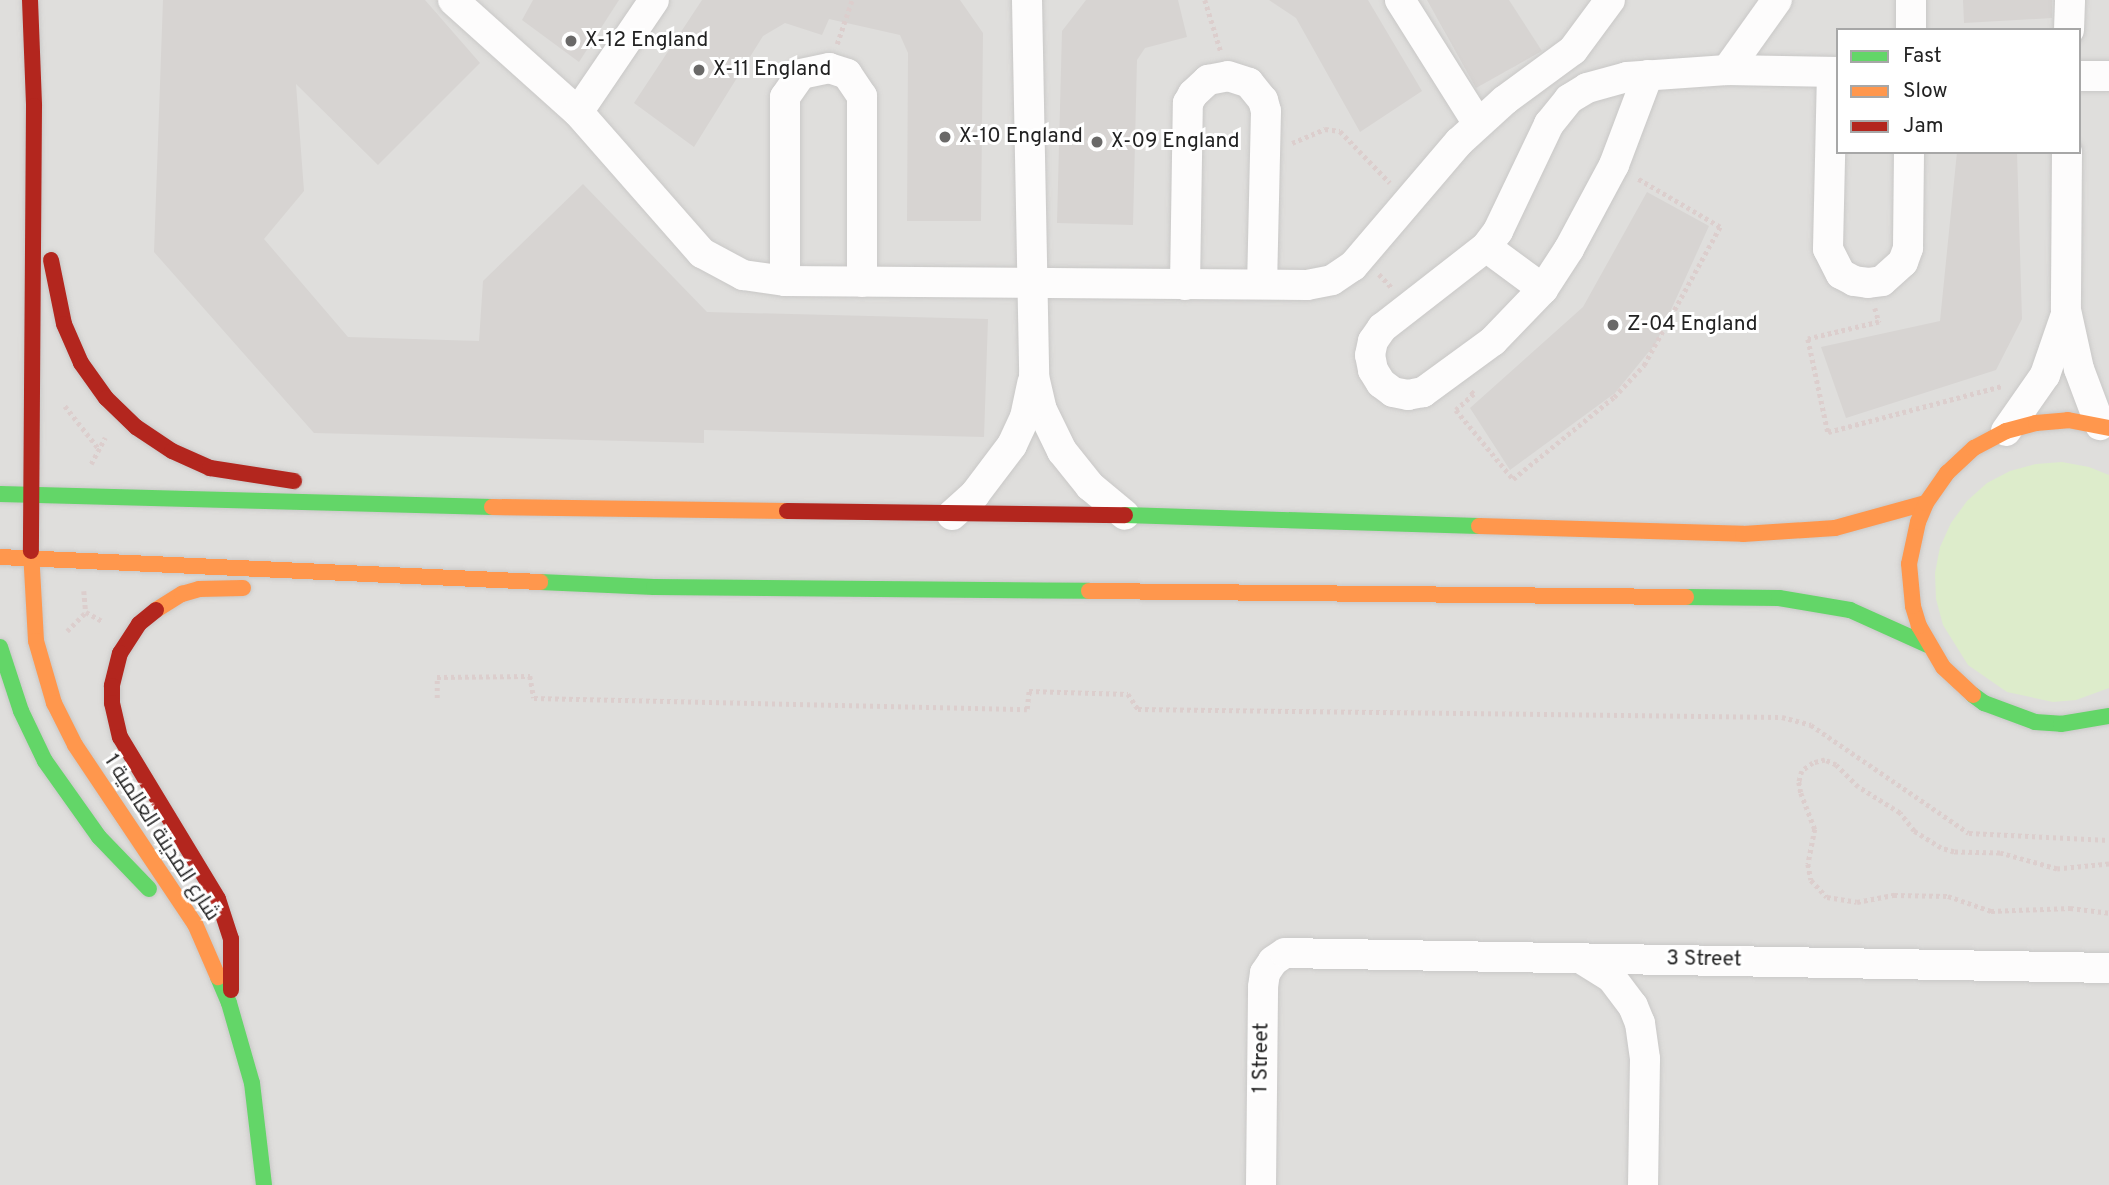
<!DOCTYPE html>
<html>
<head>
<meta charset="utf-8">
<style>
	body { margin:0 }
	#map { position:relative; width:2109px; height:1185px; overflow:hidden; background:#f0eeeb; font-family:Overpass,Cairo,sans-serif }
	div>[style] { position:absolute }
	.residential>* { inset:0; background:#dfdedc }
	.grass>* { inset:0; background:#ddeccb }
	.building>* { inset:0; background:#d7d4d2 }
	.path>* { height:4.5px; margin-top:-2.25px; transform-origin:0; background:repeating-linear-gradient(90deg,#dccecd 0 3.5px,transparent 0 7px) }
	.roads { filter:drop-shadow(0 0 2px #c9c8c7) drop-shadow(0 0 2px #c9c8c7) }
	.street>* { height:30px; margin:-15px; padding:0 15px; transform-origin:15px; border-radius:15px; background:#fdfcfc }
	.fast>* { height:16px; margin:-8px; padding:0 8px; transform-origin:8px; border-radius:8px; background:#63d668 }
	.slow>* { height:16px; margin:-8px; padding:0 8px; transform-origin:8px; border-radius:8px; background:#ff974d }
	.jam>* { height:16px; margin:-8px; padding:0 8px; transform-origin:8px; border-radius:8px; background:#b3261e }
	.dots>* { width:19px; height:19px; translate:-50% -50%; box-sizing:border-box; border:4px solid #fff; border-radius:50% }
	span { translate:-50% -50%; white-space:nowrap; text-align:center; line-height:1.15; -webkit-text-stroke:6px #fff; paint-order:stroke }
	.poi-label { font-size:21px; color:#222 }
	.left { translate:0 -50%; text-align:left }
	.street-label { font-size:21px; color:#222 }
	.legend { position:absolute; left:1836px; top:28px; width:245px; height:126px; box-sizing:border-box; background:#fff; border:2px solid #a7a7a7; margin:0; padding:9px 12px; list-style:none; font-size:21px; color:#222 }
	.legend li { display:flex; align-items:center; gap:14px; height:35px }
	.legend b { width:35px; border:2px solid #a7a7a7 }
</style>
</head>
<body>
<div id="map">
	<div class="residential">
		<i style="clip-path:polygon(evenodd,0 0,2109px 0,2109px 1185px,0 1185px,0 0,1838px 30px,2079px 30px,2079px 152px,1838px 152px,1838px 30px)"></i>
	</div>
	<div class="grass">
		<i style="clip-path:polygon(2062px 462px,2089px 467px,2109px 475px,2109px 688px,2076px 700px,2053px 702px,2007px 692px,1968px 665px,1943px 625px,1936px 599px,1935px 573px,1940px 547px,1951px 523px,1967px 501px,1987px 483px,2010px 471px,2036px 464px)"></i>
	</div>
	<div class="building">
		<i style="clip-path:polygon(163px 0,425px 0,480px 63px,378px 165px,296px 84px,304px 191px,264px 239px,348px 337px,479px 341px,483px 281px,583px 184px,707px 312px,988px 319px,984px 437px,704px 430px,704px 443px,314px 433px,154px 252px)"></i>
		<i style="clip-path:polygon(533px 0,619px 0,579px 62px,522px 20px)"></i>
		<i style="clip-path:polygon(702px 0,960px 0,983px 33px,981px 221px,907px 221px,908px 53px,900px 35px,829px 19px,822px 35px,785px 23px,763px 36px,694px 147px,634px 103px)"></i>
		<i style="clip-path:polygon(1086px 0,1178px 0,1187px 37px,1145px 48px,1137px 60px,1133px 225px,1057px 223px,1062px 31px)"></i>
		<i style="clip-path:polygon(1269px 0,1368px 0,1422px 91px,1360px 132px,1296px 18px)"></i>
		<i style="clip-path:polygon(1427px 0,1509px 0,1542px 51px,1476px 88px)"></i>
		<i style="clip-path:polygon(1963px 0,2052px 0,2052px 18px,1964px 23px)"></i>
		<i style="clip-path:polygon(1957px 152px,2017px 152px,2022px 319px,1996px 370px,1846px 418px,1821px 347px,1940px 321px)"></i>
		<i style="clip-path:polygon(1647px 192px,1709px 226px,1656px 343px,1615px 393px,1510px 470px,1470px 408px,1583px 307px)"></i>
	</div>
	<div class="path">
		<i style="left:1205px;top:0;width:54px;rotate:72.9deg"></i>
		<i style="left:837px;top:44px;width:46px;rotate:-71.2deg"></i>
		<i style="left:1292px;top:143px;width:36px;rotate:-23deg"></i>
		<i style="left:1325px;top:129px;width:15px;rotate:8deg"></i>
		<i style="left:1340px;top:131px;width:72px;rotate:46.1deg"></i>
		<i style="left:1379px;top:274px;width:19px;rotate:47deg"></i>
		<i style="left:1875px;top:308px;width:15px;rotate:74deg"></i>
		<i style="left:1879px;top:322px;width:73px;rotate:166.5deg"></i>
		<i style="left:1808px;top:339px;width:95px;rotate:77.9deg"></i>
		<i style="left:1828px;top:432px;width:180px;rotate:-14.8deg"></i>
		<i style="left:1471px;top:391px;width:4px;rotate:45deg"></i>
		<i style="left:1474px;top:394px;width:24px;rotate:138deg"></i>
		<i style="left:1456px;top:410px;width:89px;rotate:50.4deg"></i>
		<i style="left:1513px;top:479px;width:130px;rotate:-39.1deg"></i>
		<i style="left:1614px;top:397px;width:44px;rotate:-46.8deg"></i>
		<i style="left:1644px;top:365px;width:158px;rotate:-61.2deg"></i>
		<i style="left:1720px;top:227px;width:97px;rotate:-149.7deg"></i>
		<i style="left:65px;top:406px;width:55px;rotate:51.7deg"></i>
		<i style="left:91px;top:464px;width:30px;rotate:-62deg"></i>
		<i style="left:84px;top:591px;width:21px;rotate:85deg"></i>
		<i style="left:86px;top:612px;width:18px;rotate:29deg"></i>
		<i style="left:67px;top:631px;width:27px;rotate:-45deg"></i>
		<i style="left:437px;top:698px;width:21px;rotate:-90deg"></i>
		<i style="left:437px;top:677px;width:93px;rotate:-0.6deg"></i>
		<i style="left:530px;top:676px;width:22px;rotate:80deg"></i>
		<i style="left:534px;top:698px;width:493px;rotate:1.3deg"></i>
		<i style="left:1027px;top:709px;width:18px;rotate:-84deg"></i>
		<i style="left:1029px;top:691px;width:99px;rotate:1.7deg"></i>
		<i style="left:1128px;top:694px;width:18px;rotate:56deg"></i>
		<i style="left:1138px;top:709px;width:644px;rotate:0.71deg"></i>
		<i style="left:1782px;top:717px;width:30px;rotate:15deg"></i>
		<i style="left:1811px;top:725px;width:191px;rotate:34.4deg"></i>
		<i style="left:1969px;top:833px;width:140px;rotate:2.9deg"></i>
		<i style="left:2109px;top:864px;width:52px;rotate:174.5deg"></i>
		<i style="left:2057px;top:869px;width:59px;rotate:-164.3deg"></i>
		<i style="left:2000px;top:853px;width:46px;rotate:-178.8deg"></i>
		<i style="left:1954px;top:852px;width:14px;rotate:-163deg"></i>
		<i style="left:1941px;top:848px;width:32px;rotate:-148deg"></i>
		<i style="left:1914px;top:831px;width:23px;rotate:-128deg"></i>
		<i style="left:1900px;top:813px;width:49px;rotate:-148.2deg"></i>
		<i style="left:1858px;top:787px;width:31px;rotate:-135deg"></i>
		<i style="left:1836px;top:765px;width:12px;rotate:-156deg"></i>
		<i style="left:1825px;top:760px;width:12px;rotate:166deg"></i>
		<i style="left:1813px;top:763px;width:14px;rotate:144deg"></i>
		<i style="left:1802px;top:771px;width:11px;rotate:105deg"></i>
		<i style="left:1799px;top:782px;width:11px;rotate:80deg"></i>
		<i style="left:1801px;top:793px;width:39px;rotate:69deg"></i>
		<i style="left:1815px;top:829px;width:36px;rotate:101deg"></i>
		<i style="left:1808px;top:864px;width:16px;rotate:79deg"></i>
		<i style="left:1811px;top:880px;width:23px;rotate:47deg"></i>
		<i style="left:1827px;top:897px;width:30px;rotate:9deg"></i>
		<i style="left:1857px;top:902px;width:38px;rotate:-11deg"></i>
		<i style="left:1894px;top:895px;width:54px;rotate:1.1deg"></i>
		<i style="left:1948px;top:896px;width:46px;rotate:19.2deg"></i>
		<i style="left:1991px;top:911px;width:79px;rotate:-2.2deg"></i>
		<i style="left:2070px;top:908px;width:39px;rotate:7deg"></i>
	</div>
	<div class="roads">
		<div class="street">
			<i style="left:453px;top:0;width:168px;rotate:41.9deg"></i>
			<i style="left:578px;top:112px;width:188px;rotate:48.7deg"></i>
			<i style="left:702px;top:253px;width:47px;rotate:28.2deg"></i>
			<i style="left:743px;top:275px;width:42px;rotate:8.1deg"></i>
			<i style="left:785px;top:281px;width:522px;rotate:0.44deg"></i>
			<i style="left:1307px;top:285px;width:25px;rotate:-11deg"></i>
			<i style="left:1332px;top:280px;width:25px;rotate:-34deg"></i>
			<i style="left:1353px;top:266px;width:163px;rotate:-49.5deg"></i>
			<i style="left:1459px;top:142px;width:62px;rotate:-42.4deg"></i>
			<i style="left:1505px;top:100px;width:84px;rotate:-36.3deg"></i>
			<i style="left:1573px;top:50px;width:62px;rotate:-53.5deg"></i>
			<i style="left:1027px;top:0;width:376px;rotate:88.9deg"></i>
			<i style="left:1034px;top:376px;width:35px;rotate:77deg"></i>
			<i style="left:1042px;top:410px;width:46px;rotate:64deg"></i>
			<i style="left:1062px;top:451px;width:45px;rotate:51.3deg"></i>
			<i style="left:1090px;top:486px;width:45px;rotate:39.6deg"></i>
			<i style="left:1400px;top:0;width:146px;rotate:57.8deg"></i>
			<i style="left:1911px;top:30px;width:30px;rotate:-90deg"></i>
			<i style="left:2069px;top:30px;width:30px;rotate:-88deg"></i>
			<i style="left:1727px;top:70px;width:86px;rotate:-54.5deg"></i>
			<i style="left:1832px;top:72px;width:177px;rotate:91.3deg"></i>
			<i style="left:1828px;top:249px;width:28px;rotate:63deg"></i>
			<i style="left:1841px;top:274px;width:15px;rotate:28deg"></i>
			<i style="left:1854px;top:281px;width:14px;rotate:8deg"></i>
			<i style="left:1868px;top:283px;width:14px;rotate:-8deg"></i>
			<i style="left:1882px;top:281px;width:28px;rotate:-42deg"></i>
			<i style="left:1903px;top:262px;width:15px;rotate:-70deg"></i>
			<i style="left:1908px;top:248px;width:96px;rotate:-89.4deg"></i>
			<i style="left:1648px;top:75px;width:96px;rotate:110.7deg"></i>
			<i style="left:1614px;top:165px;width:95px;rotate:118.2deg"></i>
			<i style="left:1569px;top:249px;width:48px;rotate:123deg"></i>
			<i style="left:1543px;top:289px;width:72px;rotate:133.9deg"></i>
			<i style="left:1493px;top:341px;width:87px;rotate:143.9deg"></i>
			<i style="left:1423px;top:392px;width:15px;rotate:169deg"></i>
			<i style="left:1408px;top:395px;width:15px;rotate:-169deg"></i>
			<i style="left:1393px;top:392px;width:15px;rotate:-143deg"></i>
			<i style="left:1381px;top:383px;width:15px;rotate:-122deg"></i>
			<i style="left:1373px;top:370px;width:15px;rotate:-101deg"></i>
			<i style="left:1370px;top:355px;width:14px;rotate:-78deg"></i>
			<i style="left:1373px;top:341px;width:16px;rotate:-55deg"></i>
			<i style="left:1382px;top:328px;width:132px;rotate:-37.9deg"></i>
			<i style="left:1486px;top:247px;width:20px;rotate:-53deg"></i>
			<i style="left:1498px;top:231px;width:119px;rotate:-64.5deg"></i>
			<i style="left:1549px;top:124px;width:32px;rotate:-51deg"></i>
			<i style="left:1569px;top:99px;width:21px;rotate:-31deg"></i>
			<i style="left:1587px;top:88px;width:41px;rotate:-15.4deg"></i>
			<i style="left:1627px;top:77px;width:100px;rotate:-4deg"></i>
			<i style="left:1727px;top:70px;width:111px;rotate:1deg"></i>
			<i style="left:2079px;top:76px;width:30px"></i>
			<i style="left:578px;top:112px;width:135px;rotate:-55.8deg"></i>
			<i style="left:2067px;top:152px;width:158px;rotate:90.4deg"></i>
			<i style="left:2066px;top:310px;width:60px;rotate:77.6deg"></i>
			<i style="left:2079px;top:369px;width:60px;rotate:69.4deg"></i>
			<i style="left:1486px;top:247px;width:71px;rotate:36.4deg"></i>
			<i style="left:785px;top:281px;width:184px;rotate:-90deg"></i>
			<i style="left:785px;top:97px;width:28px;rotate:-55deg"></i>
			<i style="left:801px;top:74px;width:29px;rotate:-12deg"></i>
			<i style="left:829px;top:68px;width:19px;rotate:18deg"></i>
			<i style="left:847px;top:74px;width:27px;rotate:56deg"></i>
			<i style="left:862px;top:96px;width:186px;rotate:90deg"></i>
			<i style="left:1185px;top:285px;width:182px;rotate:-89.1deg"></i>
			<i style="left:1188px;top:103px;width:10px;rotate:-61deg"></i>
			<i style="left:1193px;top:94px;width:21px;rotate:-43deg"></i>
			<i style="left:1208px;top:80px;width:20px;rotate:-11deg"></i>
			<i style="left:1228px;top:76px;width:22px;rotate:18deg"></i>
			<i style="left:1249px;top:83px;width:22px;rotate:51deg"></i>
			<i style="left:1263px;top:100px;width:11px;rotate:75deg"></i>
			<i style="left:1266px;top:111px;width:173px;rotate:91.3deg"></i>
			<i style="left:2006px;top:431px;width:68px;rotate:-55.1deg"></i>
			<i style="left:2045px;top:375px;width:61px;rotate:-71deg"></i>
			<i style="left:952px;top:515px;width:31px;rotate:-42deg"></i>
			<i style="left:975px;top:494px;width:61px;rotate:-52.9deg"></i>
			<i style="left:1012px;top:445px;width:31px;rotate:-65deg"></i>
			<i style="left:1025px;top:417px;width:35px;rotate:-78deg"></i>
			<i style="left:1580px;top:958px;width:36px;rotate:32deg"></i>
			<i style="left:1611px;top:977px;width:36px;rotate:53deg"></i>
			<i style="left:1633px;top:1006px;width:18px;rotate:68deg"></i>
			<i style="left:1640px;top:1023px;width:36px;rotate:82deg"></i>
			<i style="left:1645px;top:1059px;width:126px;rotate:90.9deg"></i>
			<i style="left:1261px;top:1185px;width:198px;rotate:-89.4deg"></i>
			<i style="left:1263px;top:987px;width:14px;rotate:-82deg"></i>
			<i style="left:1265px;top:973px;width:14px;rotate:-56deg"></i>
			<i style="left:1273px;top:961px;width:14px;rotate:-34deg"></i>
			<i style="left:1285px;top:953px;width:824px;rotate:1.04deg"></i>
		</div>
		<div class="fast">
			<i style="left:0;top:494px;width:492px;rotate:1.5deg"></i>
			<i style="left:1125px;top:515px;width:354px;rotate:1.8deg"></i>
			<i style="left:540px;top:582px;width:114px;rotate:2.5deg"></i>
			<i style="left:654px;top:587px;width:435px;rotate:0.5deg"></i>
			<i style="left:1686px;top:597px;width:93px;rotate:0.6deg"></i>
			<i style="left:1779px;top:598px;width:72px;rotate:9.6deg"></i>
			<i style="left:1850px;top:610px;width:85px;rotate:24.2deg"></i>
			<i style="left:0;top:647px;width:67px;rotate:71.8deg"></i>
			<i style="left:21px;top:711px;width:55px;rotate:64.4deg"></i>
			<i style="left:45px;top:761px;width:93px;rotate:54.6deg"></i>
			<i style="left:99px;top:837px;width:72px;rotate:46.1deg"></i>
			<i style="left:1973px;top:695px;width:14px;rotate:36deg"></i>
			<i style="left:1984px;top:703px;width:54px;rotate:20.4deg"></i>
			<i style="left:2035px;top:722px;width:26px;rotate:4deg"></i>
			<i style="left:2061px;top:724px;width:49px;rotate:-9.5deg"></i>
			<i style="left:218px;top:977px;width:28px;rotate:67deg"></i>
			<i style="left:229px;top:1003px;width:83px;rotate:74deg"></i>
			<i style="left:252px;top:1083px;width:103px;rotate:83.3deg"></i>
		</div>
		<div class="slow">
			<i style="left:492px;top:507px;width:295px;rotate:0.8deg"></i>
			<i style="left:1479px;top:526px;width:264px;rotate:1.7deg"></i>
			<i style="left:1743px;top:534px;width:92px;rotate:-3.7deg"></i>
			<i style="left:1835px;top:528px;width:94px;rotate:-15.4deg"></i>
			<i style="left:31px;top:551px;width:90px;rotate:86.8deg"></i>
			<i style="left:36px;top:641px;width:65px;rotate:73.8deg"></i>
			<i style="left:54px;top:703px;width:47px;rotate:63.4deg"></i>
			<i style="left:75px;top:745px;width:216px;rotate:56.2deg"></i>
			<i style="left:195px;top:924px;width:58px;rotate:66.5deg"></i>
			<i style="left:0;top:557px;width:541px;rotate:2.65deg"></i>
			<i style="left:1089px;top:591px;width:597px;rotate:0.58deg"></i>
			<i style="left:156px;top:610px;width:31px;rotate:-32deg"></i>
			<i style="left:182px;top:594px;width:18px;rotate:-16deg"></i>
			<i style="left:199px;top:589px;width:44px;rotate:-1.3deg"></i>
			<i style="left:1973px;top:695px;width:41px;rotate:-137deg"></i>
			<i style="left:1943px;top:667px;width:48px;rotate:-120.3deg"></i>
			<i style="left:1919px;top:626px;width:21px;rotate:-107deg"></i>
			<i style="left:1913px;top:606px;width:42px;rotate:-95.4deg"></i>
			<i style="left:1909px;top:564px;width:43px;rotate:-77.9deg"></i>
			<i style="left:1918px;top:522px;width:21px;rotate:-67deg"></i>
			<i style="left:1926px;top:503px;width:37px;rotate:-55deg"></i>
			<i style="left:1947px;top:473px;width:37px;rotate:-43deg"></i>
			<i style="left:1974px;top:448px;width:36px;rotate:-28deg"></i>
			<i style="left:2006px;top:431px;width:31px;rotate:-15deg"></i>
			<i style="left:2036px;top:423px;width:32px;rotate:-5deg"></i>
			<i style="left:2068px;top:420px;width:42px;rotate:11deg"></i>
		</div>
		<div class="jam">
			<i style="left:30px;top:0;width:106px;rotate:87.8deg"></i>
			<i style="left:34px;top:106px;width:445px;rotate:90.4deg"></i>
			<i style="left:51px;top:260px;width:65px;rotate:78.5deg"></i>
			<i style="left:64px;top:324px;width:43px;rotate:66.4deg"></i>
			<i style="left:81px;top:363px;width:43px;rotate:54.5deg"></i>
			<i style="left:106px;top:398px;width:42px;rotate:44deg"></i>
			<i style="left:136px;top:427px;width:43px;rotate:33.7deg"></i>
			<i style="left:172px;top:451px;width:42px;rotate:24.1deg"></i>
			<i style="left:210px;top:468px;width:85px;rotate:8.8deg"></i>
			<i style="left:787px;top:511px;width:338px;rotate:0.7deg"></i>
			<i style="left:156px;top:610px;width:22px;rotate:141deg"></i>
			<i style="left:139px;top:624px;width:35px;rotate:123deg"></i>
			<i style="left:120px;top:653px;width:34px;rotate:104deg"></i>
			<i style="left:112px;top:686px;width:17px;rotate:90deg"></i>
			<i style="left:112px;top:703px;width:35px;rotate:77deg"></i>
			<i style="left:120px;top:737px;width:189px;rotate:58.8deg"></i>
			<i style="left:218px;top:899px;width:42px;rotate:72deg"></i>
			<i style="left:231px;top:939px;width:51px;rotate:90deg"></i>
		</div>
	</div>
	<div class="dots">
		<i style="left:571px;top:41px;background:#6a6968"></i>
		<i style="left:699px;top:70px;background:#6a6968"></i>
		<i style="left:945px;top:137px;background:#6a6968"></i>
		<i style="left:1097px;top:142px;background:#6a6968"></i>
		<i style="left:1613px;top:325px;background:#6a6968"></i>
	</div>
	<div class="poi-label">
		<span class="left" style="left:585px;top:41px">X-12 England</span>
		<span class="left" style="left:713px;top:70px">X-11 England</span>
		<span class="left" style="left:959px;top:137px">X-10 England</span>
		<span class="left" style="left:1111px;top:142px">X-09 England</span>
		<span class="left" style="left:1627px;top:325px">Z-04 England</span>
	</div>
	<div class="street-label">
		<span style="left:161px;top:838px;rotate:57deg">شارع المدينة العالمية 1</span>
		<span style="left:1704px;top:960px;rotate:1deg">3 Street</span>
		<span style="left:1262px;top:1058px;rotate:-89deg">1 Street</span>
	</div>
	<ul class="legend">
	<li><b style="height:9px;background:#63d668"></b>Fast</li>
	<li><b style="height:9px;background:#ff974d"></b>Slow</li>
	<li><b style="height:9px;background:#b3261e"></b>Jam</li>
	</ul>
</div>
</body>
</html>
